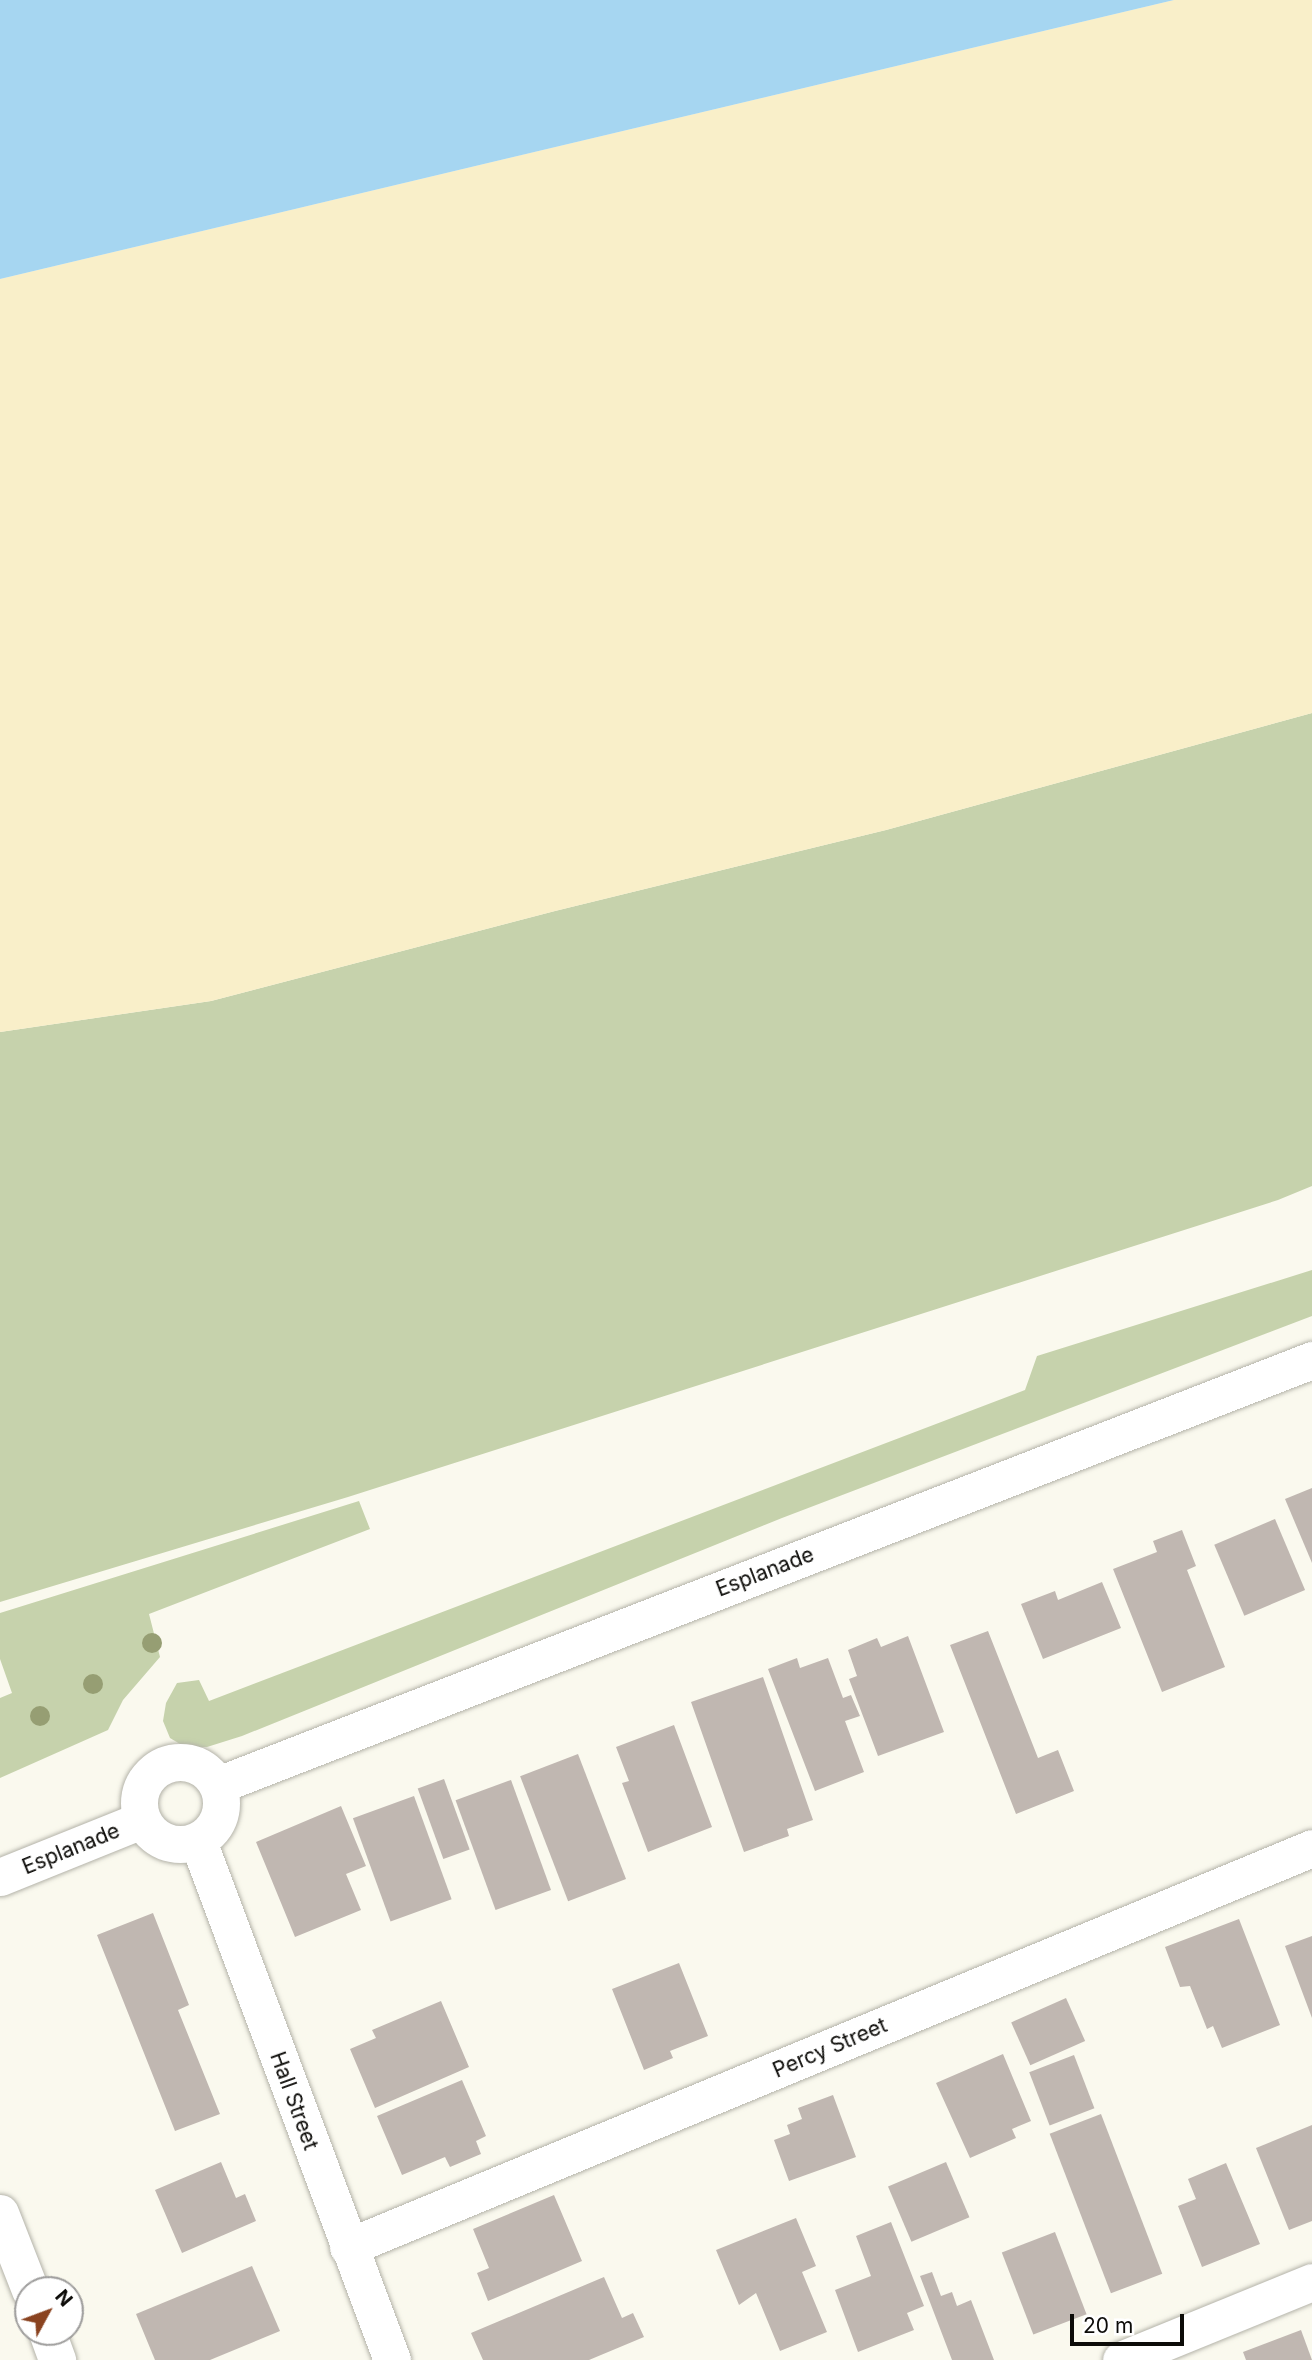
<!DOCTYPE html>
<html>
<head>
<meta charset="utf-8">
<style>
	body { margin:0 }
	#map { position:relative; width:1312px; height:2360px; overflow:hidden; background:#faf9ee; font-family:Inter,sans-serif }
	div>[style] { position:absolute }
	.green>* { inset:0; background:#c6d2ac }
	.sand>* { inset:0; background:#f9efc9 }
	.water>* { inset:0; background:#a6d6f1 }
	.building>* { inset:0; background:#c0b7b1; transform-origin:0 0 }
	.roads { filter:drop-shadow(0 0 2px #b4b3a9) drop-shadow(0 0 2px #b4b3a9) }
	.minor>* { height:37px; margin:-18.5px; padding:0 18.5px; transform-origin:18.5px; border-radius:18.5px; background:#fff }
	.minor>.ring { margin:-18.5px; padding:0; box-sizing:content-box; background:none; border:37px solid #fff; border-radius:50% }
	.trees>* { width:20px; height:20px; margin:-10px; border-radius:50%; background:#969e73 }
	span { translate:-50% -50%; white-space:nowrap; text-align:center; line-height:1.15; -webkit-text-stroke:7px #fff; paint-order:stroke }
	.street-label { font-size:21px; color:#0c0b08 }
	.north { position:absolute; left:14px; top:2276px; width:70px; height:70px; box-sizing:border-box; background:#fff; border:2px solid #9e9d9c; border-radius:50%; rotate:49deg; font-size:19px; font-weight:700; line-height:28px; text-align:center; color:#0c0b08 }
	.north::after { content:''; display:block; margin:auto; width:24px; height:32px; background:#8a4320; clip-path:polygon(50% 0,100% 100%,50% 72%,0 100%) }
	.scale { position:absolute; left:1070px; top:2314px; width:114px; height:32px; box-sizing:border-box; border:4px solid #0c0b08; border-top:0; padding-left:9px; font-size:21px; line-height:24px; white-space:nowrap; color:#0c0b08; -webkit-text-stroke:5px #fff; paint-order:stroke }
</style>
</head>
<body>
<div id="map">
	<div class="green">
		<i style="clip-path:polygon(1312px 713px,1312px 1186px,1278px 1200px,348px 1497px,0 1602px,0 1032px,211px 1001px,555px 911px,886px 830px)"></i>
		<i style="clip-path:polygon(1312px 1270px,1312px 1316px,782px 1518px,242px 1736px,207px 1747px,185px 1747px,170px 1738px,163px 1721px,166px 1703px,177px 1683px,199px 1680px,209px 1701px,1025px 1390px,1037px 1356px)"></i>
		<i style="clip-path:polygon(359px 1501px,370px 1529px,149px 1614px,160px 1657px,123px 1700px,108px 1730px,0 1778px,0 1698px,12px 1693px,0 1659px,0 1613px)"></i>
	</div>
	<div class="sand">
		<i style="clip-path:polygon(1174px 0,1312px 0,1312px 713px,886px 830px,555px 911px,211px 1001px,0 1032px,0 279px)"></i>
	</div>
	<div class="water">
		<i style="clip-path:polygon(0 0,1174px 0,0 279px)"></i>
	</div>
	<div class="building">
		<i style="clip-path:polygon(1312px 1488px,1312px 1563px,1285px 1499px)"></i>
		<i style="left:1275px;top:1519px;width:77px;height:66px;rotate:67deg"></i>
		<i style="clip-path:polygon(1182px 1530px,1196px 1566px,1187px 1570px,1225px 1667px,1162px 1692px,1113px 1569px,1157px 1552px,1153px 1541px)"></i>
		<i style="clip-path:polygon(1102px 1582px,1121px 1628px,1043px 1659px,1021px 1604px,1055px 1591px,1058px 1600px)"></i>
		<i style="clip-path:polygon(988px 1631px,1038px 1758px,1058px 1750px,1074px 1791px,1016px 1814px,950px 1645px)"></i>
		<i style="clip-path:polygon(908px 1636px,944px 1732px,878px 1756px,849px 1679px,857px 1676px,848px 1650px,877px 1638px,881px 1647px)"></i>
		<i style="clip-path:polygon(797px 1658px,800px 1668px,828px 1658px,843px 1698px,851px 1695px,860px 1716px,845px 1721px,864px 1772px,815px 1791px,768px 1669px)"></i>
		<i style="clip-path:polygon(763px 1677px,813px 1820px,787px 1829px,789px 1836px,744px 1852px,691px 1702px)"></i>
		<i style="clip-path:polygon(674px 1725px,712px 1827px,648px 1852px,622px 1783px,629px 1781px,616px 1747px)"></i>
		<i style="left:578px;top:1754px;width:134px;height:62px;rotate:69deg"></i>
		<i style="left:444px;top:1779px;width:75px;height:28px;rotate:70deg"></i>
		<i style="left:511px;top:1780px;width:117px;height:59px;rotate:70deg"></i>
		<i style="left:414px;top:1796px;width:110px;height:65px;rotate:70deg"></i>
		<i style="clip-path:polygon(341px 1806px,366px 1866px,346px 1874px,361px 1910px,295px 1937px,256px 1842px)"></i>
		<i style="clip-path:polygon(153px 1913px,189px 2005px,178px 2010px,220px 2114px,175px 2131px,97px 1935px)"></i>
		<i style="clip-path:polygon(1239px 1919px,1280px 2025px,1222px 2048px,1213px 2026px,1207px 2029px,1190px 1986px,1180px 1987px,1165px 1947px)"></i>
		<i style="clip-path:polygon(1312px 1936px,1312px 2018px,1285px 1946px)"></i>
		<i style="clip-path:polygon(679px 1963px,708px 2036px,670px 2051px,673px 2058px,644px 2070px,612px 1989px)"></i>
		<i style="left:1066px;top:1998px;width:47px;height:60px;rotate:66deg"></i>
		<i style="clip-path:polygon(441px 2001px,469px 2067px,375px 2108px,350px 2049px,376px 2038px,372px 2030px)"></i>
		<i style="clip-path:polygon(1003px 2054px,1031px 2121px,1012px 2129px,1016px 2138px,970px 2158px,936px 2083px)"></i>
		<i style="left:1074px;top:2055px;width:57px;height:48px;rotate:69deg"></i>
		<i style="clip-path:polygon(462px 2080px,486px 2136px,476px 2141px,481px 2154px,450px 2167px,445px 2157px,402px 2175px,377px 2116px)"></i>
		<i style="clip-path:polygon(833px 2095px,856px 2157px,789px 2181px,774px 2140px,790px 2134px,787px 2125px,802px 2119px,798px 2108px)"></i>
		<i style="left:1101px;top:2114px;width:171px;height:55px;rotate:69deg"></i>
		<i style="clip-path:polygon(1312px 2125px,1312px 2221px,1289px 2230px,1256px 2148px)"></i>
		<i style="clip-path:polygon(221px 2162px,236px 2198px,245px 2194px,256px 2221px,182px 2253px,155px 2190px)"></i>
		<i style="left:946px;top:2162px;width:60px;height:63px;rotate:67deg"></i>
		<i style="clip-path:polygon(1226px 2163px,1260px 2244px,1202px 2267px,1178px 2206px,1196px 2199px,1188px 2179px)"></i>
		<i style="clip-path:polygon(554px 2195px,582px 2261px,488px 2301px,477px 2273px,489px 2268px,473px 2229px)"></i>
		<i style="clip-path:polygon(796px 2218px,816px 2266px,802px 2272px,827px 2332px,780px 2351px,756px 2293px,739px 2305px,716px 2250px)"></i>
		<i style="clip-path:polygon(891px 2222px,924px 2306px,907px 2313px,914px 2330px,858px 2352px,835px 2290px,871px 2276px,856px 2236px)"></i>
		<i style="left:1055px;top:2232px;width:88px;height:57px;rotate:69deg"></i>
		<i style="clip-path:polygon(252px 2266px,280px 2331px,210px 2360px,155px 2360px,136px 2314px)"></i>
		<i style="clip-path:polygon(932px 2272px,941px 2296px,952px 2292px,957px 2306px,971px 2300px,994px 2360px,952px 2360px,920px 2276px)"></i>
		<i style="clip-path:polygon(604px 2277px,622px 2318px,633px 2313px,644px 2337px,589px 2360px,483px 2360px,471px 2333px)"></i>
		<i style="clip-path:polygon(1301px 2330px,1312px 2360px,1246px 2360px,1243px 2352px)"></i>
	</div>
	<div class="roads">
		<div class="minor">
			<i class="ring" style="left:139px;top:1762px;width:45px;height:45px"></i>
			<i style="left:218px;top:1785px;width:1174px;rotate:-21.23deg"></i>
			<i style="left:198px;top:1841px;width:554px;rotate:69.5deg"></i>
			<i style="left:0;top:1877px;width:153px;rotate:-21.9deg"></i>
			<i style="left:0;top:2213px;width:83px;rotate:68.7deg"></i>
			<i style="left:348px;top:2247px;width:1043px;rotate:-22.48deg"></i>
			<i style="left:47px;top:2332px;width:30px;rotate:70deg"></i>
			<i style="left:1121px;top:2360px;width:206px;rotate:-22.2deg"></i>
		</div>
	</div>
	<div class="trees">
		<i style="left:152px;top:1643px"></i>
		<i style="left:93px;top:1684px"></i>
		<i style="left:40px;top:1716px"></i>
	</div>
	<div class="street-label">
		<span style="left:765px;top:1572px;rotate:-21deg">Esplanade</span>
		<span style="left:71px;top:1849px;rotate:-22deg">Esplanade</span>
		<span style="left:830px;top:2048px;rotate:-23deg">Percy Street</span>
		<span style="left:294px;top:2101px;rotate:70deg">Hall Street</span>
	</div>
	<div class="north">N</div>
	<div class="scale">20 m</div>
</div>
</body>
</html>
